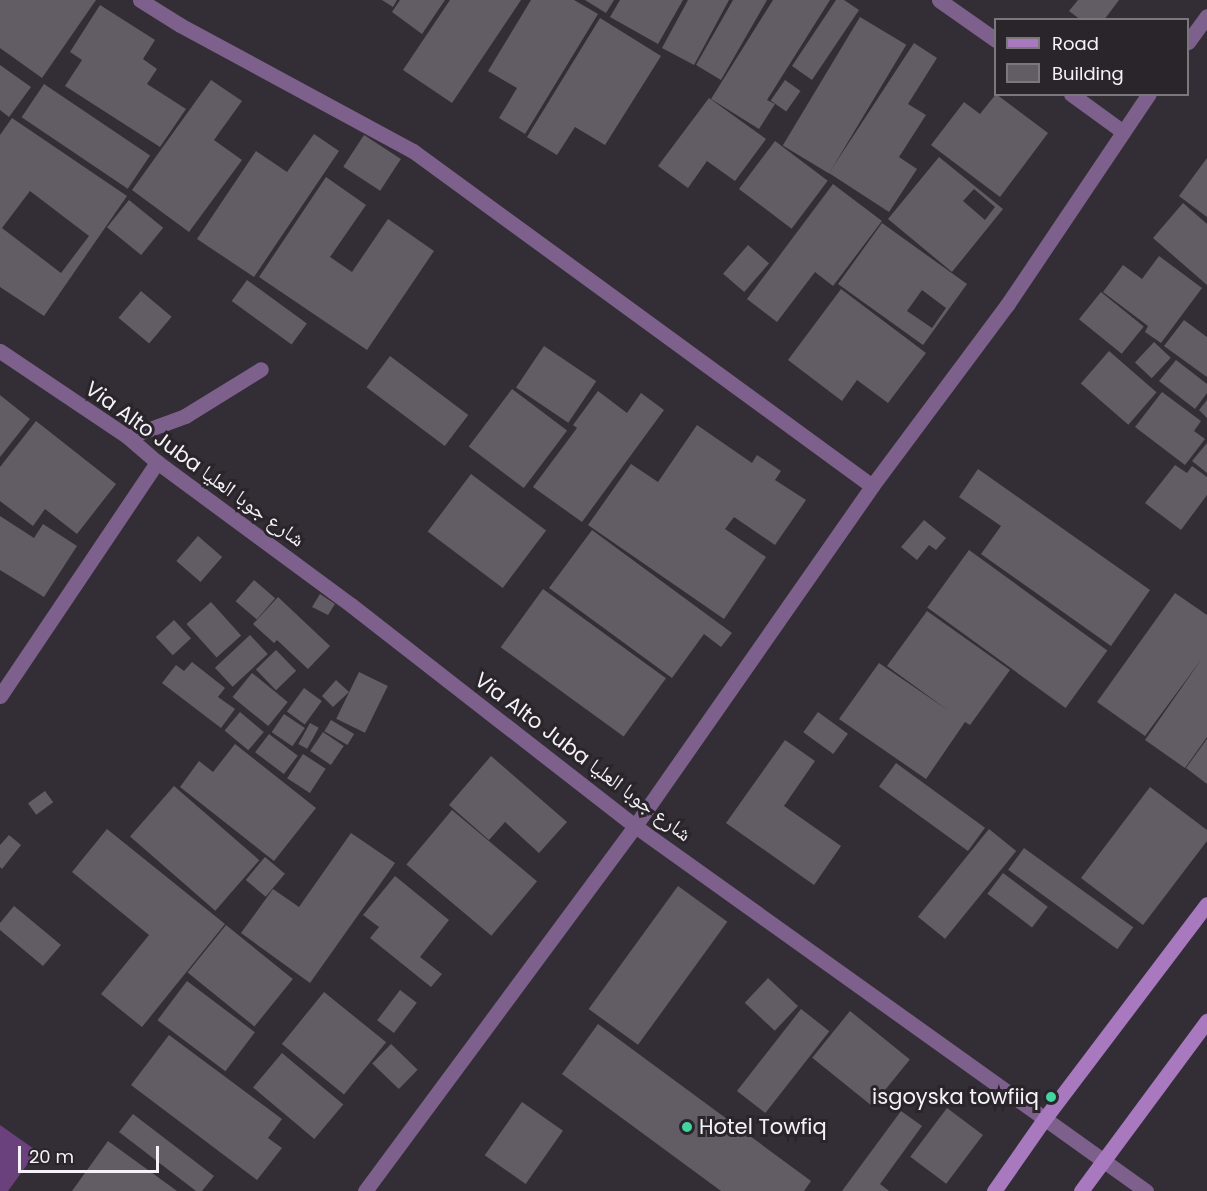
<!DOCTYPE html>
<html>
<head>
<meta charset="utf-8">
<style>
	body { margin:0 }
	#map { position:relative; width:1207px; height:1191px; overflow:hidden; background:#332e35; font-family:Poppins,"Noto Naskh Arabic",sans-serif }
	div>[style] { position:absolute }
	.green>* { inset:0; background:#6a417c }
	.building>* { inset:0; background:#625d65; transform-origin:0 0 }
	.minor>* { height:15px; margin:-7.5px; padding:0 7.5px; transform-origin:7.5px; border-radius:7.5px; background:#7e608c }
	.tertiary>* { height:15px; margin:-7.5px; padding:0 7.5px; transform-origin:7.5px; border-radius:7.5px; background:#7e608c }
	.secondary>* { height:15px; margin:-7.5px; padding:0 7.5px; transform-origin:7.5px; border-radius:7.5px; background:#a979c0 }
	.dots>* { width:16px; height:16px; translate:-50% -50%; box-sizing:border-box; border:3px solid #29252b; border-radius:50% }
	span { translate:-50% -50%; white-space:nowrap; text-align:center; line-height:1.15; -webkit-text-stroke:6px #29252b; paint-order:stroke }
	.street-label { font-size:21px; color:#f5f2f7 }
	.poi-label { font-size:21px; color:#f5f2f7 }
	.right { translate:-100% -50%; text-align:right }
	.left { translate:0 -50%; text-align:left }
	.legend { position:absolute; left:994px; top:18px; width:195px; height:78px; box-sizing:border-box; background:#29252b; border:2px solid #7b777d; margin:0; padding:8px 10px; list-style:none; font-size:18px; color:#f5f2f7 }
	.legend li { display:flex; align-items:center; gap:12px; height:30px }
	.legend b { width:30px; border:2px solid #7b777d }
	.scale { position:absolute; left:18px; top:1146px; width:141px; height:27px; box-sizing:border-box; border:3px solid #f5f2f7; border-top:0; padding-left:8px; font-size:18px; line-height:21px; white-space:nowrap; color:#f5f2f7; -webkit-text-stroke:4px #29252b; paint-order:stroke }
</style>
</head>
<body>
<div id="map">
	<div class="green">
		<i style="clip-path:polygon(0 1125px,37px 1151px,8px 1191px,0 1191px)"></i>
	</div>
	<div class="building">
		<i style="clip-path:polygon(0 0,96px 0,42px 78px,0 48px)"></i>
		<i style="clip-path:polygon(382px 0,397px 0,393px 7px)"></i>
		<i style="clip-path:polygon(400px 0,445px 0,422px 34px,392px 12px)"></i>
		<i style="clip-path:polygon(450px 0,521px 0,452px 103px,403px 70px)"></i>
		<i style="clip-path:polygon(531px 0,574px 0,598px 14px,525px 134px,499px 118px,517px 88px,488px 71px)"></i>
		<i style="clip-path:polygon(585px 0,614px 0,606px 13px)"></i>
		<i style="clip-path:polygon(620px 0,683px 0,658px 44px,610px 17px)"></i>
		<i style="clip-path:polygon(688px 0,729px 0,694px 65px,662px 48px)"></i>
		<i style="clip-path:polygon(733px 0,767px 0,721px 80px,696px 65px)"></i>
		<i style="clip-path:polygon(773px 0,830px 0,767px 100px,775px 104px,759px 129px,711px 99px)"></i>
		<i style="clip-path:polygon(836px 0,844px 0,859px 10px,812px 80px,792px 66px)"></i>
		<i style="clip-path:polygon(1078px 0,1119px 0,1104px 20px,1081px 20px,1069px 11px)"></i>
		<i style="clip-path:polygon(100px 5px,155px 40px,143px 59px,157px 69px,147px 84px,186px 109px,160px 147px,65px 86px,82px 60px,70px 52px)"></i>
		<i style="left:860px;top:17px;width:54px;height:150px;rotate:31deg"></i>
		<i style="clip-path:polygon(600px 18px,661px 56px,605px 145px,575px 127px,557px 155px,527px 137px)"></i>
		<i style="clip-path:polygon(914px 43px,937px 58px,908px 104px,926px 115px,899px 157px,917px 169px,889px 212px,829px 173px)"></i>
		<i style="clip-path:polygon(0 65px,31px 87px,9px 117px,0 110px)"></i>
		<i style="clip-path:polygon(211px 80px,242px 101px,214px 140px,242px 160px,189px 232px,132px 190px)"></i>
		<i style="left:785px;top:80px;width:19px;height:25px;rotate:35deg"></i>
		<i style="left:44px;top:84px;width:128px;height:40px;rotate:34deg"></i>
		<i style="clip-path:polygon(996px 94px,1048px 133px,1000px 197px,931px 145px,964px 102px,980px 114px)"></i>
		<i style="clip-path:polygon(709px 98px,766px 139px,735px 181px,707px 161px,688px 188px,658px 166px)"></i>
		<i style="clip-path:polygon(evenodd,12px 118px,127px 196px,44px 316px,0 287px,0 135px,12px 118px,30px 191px,89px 236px,61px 273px,2px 228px,30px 191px)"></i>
		<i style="clip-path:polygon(314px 134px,339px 151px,254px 277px,197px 239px,256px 151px,287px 172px)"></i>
		<i style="left:364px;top:135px;width:44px;height:38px;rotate:33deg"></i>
		<i style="left:775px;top:141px;width:66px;height:60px;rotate:37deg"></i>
		<i style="clip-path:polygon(evenodd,939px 157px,1003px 209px,952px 272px,888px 219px,939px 157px,974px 189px,995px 207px,985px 220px,963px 201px,974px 189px)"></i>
		<i style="clip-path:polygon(1207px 158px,1207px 217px,1179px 196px)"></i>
		<i style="clip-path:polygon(326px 177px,366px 205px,330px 257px,352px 272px,388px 219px,434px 251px,367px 350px,259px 277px)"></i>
		<i style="clip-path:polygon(833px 184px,882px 221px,833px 286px,815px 272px,777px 322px,747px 299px)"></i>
		<i style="left:129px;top:200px;width:44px;height:35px;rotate:39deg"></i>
		<i style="clip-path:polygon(1183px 203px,1207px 224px,1207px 285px,1153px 238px)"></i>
		<i style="clip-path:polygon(evenodd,882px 223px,967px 284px,923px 345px,838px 284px,882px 223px,922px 290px,946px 308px,932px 328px,907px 311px,922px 290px)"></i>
		<i style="left:748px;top:245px;width:28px;height:38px;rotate:41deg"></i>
		<i style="clip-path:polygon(1159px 256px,1202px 288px,1161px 343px,1145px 332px,1148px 326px,1103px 292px,1123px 265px,1142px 279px)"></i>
		<i style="left:247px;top:280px;width:74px;height:26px;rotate:36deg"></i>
		<i style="clip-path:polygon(841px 289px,926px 353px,888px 403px,857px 380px,842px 401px,788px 360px)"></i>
		<i style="left:141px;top:291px;width:40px;height:35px;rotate:40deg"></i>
		<i style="left:1101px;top:292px;width:55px;height:35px;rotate:39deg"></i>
		<i style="clip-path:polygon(1184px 320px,1207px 337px,1207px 377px,1164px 346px)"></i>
		<i style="left:1154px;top:342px;width:23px;height:28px;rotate:43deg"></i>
		<i style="left:544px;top:346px;width:63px;height:50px;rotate:34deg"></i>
		<i style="left:1109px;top:351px;width:63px;height:43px;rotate:41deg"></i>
		<i style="left:390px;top:356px;width:98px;height:39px;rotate:37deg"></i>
		<i style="clip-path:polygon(1176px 360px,1207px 384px,1207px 393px,1195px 409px,1159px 381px)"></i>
		<i style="left:512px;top:389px;width:69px;height:72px;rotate:37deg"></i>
		<i style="clip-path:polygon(598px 391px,627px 413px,641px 393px,664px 410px,582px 522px,533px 487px,577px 428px,573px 425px)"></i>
		<i style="clip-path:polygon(1162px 392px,1201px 421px,1194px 431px,1205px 439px,1185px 465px,1135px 427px)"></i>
		<i style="clip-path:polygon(0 395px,30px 419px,0 457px)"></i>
		<i style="clip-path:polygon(1207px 400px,1207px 418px,1199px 410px)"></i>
		<i style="clip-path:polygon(36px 421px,116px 484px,77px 534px,45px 509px,33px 526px,0 501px,0 467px)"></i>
		<i style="clip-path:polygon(697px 425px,752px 463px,757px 455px,781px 471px,775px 480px,806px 500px,775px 545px,734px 517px,725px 529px,766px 557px,724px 619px,588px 525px,631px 464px,658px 482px)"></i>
		<i style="clip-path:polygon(1207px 443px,1207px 473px,1192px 461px)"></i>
		<i style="clip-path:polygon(1175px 465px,1187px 473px,1192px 466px,1207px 477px,1207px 495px,1181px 530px,1145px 503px)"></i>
		<i style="clip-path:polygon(978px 469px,1150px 590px,1111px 646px,981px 554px,1001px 526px,959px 497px)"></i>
		<i style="left:471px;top:474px;width:94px;height:72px;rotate:37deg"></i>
		<i style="clip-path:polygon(0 516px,34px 538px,43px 524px,77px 546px,44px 597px,0 570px)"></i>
		<i style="clip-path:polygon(924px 520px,946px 538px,936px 550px,929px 545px,917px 560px,901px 547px)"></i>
		<i style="clip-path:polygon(592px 530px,732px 633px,721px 647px,704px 634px,672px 678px,549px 588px)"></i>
		<i style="left:198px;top:536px;width:32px;height:33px;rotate:41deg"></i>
		<i style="left:969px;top:550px;width:171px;height:71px;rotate:36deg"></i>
		<i style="left:254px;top:580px;width:28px;height:28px;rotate:41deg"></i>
		<i style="left:543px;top:589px;width:152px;height:72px;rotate:36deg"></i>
		<i style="clip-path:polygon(1175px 593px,1207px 615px,1207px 737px,1185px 768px,1145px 740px,1203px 657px,1145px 736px,1097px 702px)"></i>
		<i style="clip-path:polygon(320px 594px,335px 604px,328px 615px,312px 607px)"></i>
		<i style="clip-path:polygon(278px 597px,330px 646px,308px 669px,277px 640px,274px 643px,253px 624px)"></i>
		<i style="left:211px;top:602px;width:45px;height:33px;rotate:48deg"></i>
		<i style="clip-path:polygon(927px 611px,1010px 670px,970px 725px,965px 722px,926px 779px,839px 719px,879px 663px,949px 711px,887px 666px)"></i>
		<i style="left:174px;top:620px;width:25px;height:25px;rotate:47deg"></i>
		<i style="left:250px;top:635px;width:26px;height:48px;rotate:47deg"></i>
		<i style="left:276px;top:650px;width:29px;height:28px;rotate:46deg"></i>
		<i style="clip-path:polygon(192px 662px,225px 688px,218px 697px,235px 709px,221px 728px,162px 683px,176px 665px,184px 671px)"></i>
		<i style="left:359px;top:672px;width:32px;height:52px;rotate:26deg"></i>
		<i style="left:252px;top:673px;width:46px;height:31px;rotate:39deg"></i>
		<i style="clip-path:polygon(336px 680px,349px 692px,333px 707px,322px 696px)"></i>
		<i style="left:304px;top:688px;width:22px;height:29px;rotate:36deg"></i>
		<i style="left:240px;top:712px;width:31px;height:24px;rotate:40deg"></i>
		<i style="left:818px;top:712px;width:37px;height:25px;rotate:36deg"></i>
		<i style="left:284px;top:714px;width:25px;height:22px;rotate:34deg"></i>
		<i style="left:331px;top:720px;width:27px;height:13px;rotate:31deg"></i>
		<i style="left:310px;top:723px;width:10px;height:24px;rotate:29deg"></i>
		<i style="left:323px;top:732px;width:25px;height:23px;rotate:34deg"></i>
		<i style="left:269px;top:734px;width:36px;height:23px;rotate:37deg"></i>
		<i style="clip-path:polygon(1207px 739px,1207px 784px,1186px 768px)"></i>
		<i style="clip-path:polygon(785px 740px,815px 761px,784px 806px,841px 846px,814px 885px,726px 823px)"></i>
		<i style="clip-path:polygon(235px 744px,316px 808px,274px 861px,180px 787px,199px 761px,213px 772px)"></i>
		<i style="left:303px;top:754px;width:27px;height:29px;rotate:33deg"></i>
		<i style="clip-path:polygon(491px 756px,567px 822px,539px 853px,505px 822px,489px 840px,449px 805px)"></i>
		<i style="left:896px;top:763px;width:110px;height:29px;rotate:36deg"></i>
		<i style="left:174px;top:786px;width:113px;height:67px;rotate:41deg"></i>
		<i style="clip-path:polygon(1150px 787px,1207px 830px,1207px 841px,1143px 925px,1081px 878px)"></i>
		<i style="left:45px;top:791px;width:14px;height:21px;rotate:54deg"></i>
		<i style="left:452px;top:810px;width:111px;height:71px;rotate:40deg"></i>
		<i style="clip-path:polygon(107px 829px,225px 924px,142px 1027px,101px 994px,149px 935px,72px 872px)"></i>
		<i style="left:989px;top:829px;width:35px;height:113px;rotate:39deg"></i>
		<i style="clip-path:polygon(351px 833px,395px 863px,310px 983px,241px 933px,273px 889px,299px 907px)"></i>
		<i style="clip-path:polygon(9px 835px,21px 845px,2px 869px,0 867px,0 845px)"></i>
		<i style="left:1024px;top:848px;width:135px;height:27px;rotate:36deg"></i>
		<i style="left:265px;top:857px;width:26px;height:30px;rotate:40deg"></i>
		<i style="left:1003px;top:873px;width:56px;height:26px;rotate:37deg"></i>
		<i style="clip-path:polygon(395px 876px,449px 920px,420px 957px,442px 974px,431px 987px,370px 938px,379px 927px,363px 915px)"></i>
		<i style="left:678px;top:886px;width:61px;height:152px;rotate:36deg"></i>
		<i style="clip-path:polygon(14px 906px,61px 945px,43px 966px,0 930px,0 923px)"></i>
		<i style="left:226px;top:925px;width:86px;height:61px;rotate:39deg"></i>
		<i style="left:768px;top:978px;width:41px;height:34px;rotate:43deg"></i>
		<i style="left:187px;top:981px;width:85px;height:49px;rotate:37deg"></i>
		<i style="left:400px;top:990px;width:21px;height:38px;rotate:37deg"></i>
		<i style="left:324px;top:992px;width:80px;height:67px;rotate:39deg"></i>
		<i style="left:801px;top:1009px;width:36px;height:104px;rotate:38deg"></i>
		<i style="left:850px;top:1011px;width:77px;height:60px;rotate:39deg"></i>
		<i style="clip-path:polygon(598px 1024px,811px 1181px,804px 1191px,721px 1191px,562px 1074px)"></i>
		<i style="clip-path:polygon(169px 1035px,282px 1119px,268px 1138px,282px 1148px,257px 1180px,131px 1085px)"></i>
		<i style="left:391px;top:1044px;width:37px;height:27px;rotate:44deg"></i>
		<i style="left:282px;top:1053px;width:80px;height:45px;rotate:40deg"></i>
		<i style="left:522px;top:1102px;width:50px;height:65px;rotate:35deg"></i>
		<i style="left:947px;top:1108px;width:45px;height:61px;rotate:37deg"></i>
		<i style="clip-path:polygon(901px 1111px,922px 1126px,880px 1184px,889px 1191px,842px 1191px)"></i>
		<i style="clip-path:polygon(133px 1114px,214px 1176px,202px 1191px,196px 1191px,119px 1132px)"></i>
		<i style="clip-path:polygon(108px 1141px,177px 1191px,72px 1191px)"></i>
	</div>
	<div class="minor">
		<i style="left:140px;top:0;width:47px;rotate:32deg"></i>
		<i style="left:180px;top:25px;width:265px;rotate:28.4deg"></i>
		<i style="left:413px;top:151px;width:568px;rotate:36.12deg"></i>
		<i style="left:939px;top:0;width:70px;rotate:35.1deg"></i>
		<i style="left:1188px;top:42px;width:32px;rotate:-54deg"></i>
		<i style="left:1071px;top:94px;width:63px;rotate:36deg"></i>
		<i style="left:128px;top:437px;width:61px;rotate:-20.2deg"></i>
		<i style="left:185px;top:416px;width:89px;rotate:-31.7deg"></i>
		<i style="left:0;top:696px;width:282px;rotate:-56.1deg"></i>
		<i style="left:365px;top:1191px;width:454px;rotate:-53.5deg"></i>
		<i style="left:635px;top:826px;width:414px;rotate:-55.1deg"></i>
		<i style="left:872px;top:486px;width:226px;rotate:-53.3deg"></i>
		<i style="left:1007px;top:305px;width:254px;rotate:-56.1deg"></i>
	</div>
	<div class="tertiary">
		<i style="left:0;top:351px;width:154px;rotate:33.9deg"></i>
		<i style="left:128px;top:437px;width:38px;rotate:41deg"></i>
		<i style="left:157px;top:462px;width:241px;rotate:36.4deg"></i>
		<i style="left:351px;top:605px;width:360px;rotate:37.9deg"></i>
		<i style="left:635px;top:826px;width:628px;rotate:35.54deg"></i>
	</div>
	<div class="secondary">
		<i style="left:994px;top:1191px;width:89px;rotate:-55.1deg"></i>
		<i style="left:1045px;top:1118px;width:268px;rotate:-52.9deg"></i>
		<i style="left:1081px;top:1191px;width:212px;rotate:-53.5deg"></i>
	</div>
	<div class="dots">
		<i style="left:1051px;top:1097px;background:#44d49f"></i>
		<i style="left:687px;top:1127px;background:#44d49f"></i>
	</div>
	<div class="street-label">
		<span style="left:195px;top:464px;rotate:36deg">Via Alto Juba شارع جوبا العليا</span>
		<span style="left:583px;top:757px;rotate:37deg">Via Alto Juba شارع جوبا العليا</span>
	</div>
	<div class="poi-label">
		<span class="right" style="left:1039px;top:1097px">isgoyska towfiiq</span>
		<span class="left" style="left:699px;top:1127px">Hotel Towfiq</span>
	</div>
	<ul class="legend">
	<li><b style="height:8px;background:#a979c0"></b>Road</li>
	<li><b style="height:16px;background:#625d65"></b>Building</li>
	</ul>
	<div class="scale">20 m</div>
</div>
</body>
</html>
